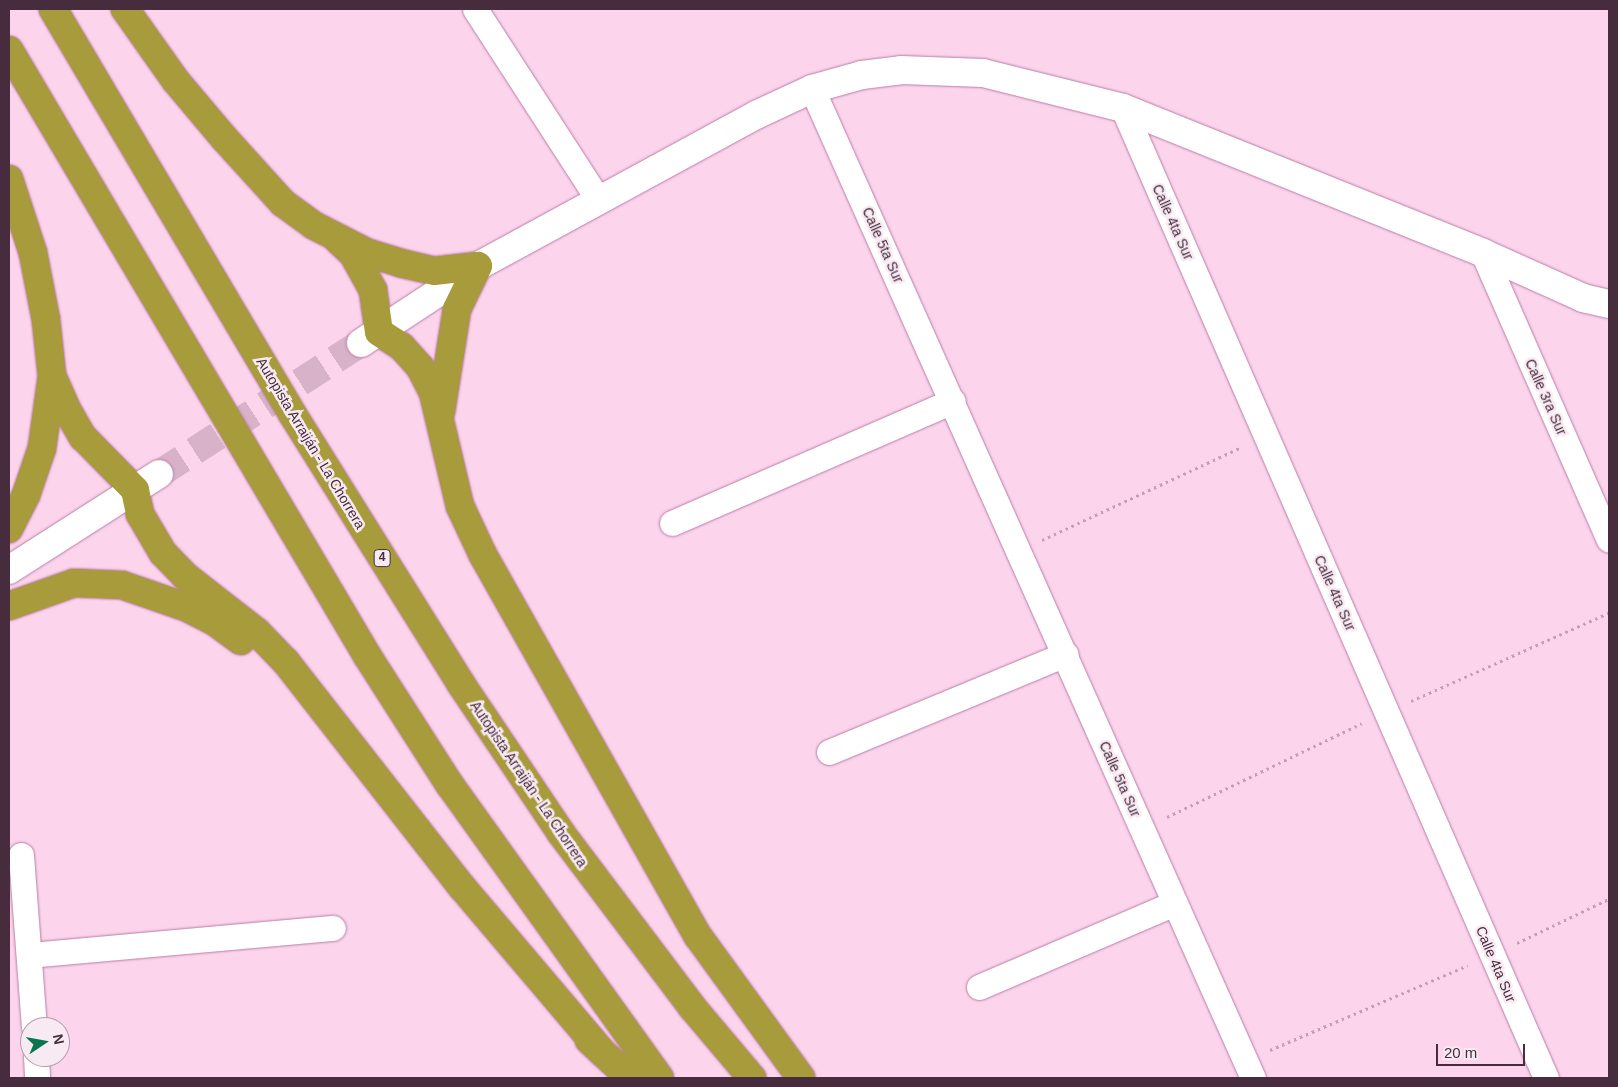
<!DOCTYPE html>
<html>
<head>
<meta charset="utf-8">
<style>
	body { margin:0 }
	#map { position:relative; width:1618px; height:1087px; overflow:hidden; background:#fcd4ec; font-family:Arial,sans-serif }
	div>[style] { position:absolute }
	.tertiary-tunnel>* { height:28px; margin-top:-14px; transform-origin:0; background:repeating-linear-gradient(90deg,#d8b2c9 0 28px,transparent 0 42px) }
	.path>* { height:3px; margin-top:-1.5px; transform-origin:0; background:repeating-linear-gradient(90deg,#c39fb5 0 2.5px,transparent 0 6.5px) }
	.roads { filter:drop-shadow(0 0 1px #ba7da4) drop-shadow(0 0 1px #ba7da4) }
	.minor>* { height:25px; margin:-12.5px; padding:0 12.5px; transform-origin:12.5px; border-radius:12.5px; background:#fff }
	.tertiary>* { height:28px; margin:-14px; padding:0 14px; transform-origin:14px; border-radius:14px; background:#fff }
	.motorway>* { height:28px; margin:-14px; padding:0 14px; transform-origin:14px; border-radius:14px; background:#a89b3b }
	span { translate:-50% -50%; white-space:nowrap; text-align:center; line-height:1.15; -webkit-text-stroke:5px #f8eaf2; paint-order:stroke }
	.shield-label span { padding:1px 4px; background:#f8eaf2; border:1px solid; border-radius:4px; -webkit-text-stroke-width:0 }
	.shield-label { font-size:12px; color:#462c3c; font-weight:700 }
	.street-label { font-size:14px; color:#462c3c }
	.frame { position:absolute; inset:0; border:10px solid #462c3c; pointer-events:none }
	.north { position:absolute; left:20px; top:1017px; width:50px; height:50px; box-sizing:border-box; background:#f8eaf2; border:1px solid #b19ea9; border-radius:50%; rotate:78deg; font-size:14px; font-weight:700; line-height:20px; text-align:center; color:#462c3c }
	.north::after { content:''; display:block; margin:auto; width:18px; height:22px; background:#0a754f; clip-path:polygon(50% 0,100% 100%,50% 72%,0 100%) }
	.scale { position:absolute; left:1436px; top:1044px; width:89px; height:22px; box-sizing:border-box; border:2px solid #462c3c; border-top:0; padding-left:6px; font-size:15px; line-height:18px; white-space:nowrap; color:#462c3c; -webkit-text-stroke:4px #f8eaf2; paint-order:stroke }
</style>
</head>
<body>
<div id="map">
	<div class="tertiary-tunnel">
		<i style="left:159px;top:474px;width:241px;rotate:-33deg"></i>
	</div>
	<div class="path">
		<i style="left:1042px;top:540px;width:220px;rotate:-25deg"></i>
		<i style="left:1411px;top:701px;width:217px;rotate:-24deg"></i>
		<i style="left:1167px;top:817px;width:216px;rotate:-25.7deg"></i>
		<i style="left:1517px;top:943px;width:102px;rotate:-25.6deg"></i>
		<i style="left:1270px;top:1050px;width:215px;rotate:-23.2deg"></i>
	</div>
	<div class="roads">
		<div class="minor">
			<i style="left:475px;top:9px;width:226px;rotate:57.1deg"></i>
			<i style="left:812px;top:89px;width:1083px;rotate:65.97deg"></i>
			<i style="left:1123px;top:108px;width:1058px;rotate:66.44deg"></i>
			<i style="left:1483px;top:253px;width:313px;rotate:66.3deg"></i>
			<i style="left:672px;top:523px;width:306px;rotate:-23.5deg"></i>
			<i style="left:829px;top:752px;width:256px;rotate:-22.5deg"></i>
			<i style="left:21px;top:855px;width:172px;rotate:85.7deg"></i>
			<i style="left:29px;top:955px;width:305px;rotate:-5.1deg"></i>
			<i style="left:979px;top:987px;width:213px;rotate:-23.2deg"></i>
			<i style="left:36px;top:1057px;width:21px;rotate:87deg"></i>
		</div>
		<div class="tertiary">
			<i style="left:361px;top:343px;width:140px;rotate:-33.3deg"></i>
			<i style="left:478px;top:266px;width:316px;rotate:-28.5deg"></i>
			<i style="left:756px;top:115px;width:62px;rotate:-24.9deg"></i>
			<i style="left:812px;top:89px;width:52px;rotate:-15.6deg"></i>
			<i style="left:862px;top:75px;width:39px;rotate:-7deg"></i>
			<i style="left:901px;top:70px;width:82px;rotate:2.1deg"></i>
			<i style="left:983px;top:73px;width:144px;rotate:14deg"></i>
			<i style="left:1123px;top:108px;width:388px;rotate:21.9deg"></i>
			<i style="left:1483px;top:253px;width:110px;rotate:24.2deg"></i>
			<i style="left:1583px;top:298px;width:27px;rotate:13deg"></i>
			<i style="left:9px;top:570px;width:178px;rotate:-32.6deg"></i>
		</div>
		<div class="motorway">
			<i style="left:53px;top:9px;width:472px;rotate:59.4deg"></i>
			<i style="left:293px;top:415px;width:317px;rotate:58deg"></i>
			<i style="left:461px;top:684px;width:179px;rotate:56.1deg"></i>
			<i style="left:561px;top:833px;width:218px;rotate:53deg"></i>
			<i style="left:692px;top:1007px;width:93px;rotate:49.8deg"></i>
			<i style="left:125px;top:9px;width:88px;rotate:54.7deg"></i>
			<i style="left:176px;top:81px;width:75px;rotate:49.9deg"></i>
			<i style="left:224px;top:138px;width:88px;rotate:47.8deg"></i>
			<i style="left:283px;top:203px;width:37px;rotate:36deg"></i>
			<i style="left:313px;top:225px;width:62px;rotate:27deg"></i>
			<i style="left:368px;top:253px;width:34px;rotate:17deg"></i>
			<i style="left:400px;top:263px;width:35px;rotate:13deg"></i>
			<i style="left:434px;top:271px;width:44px;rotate:-6.5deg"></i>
			<i style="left:9px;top:50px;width:705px;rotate:59.4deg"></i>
			<i style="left:368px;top:657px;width:152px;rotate:57.4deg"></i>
			<i style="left:450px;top:785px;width:360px;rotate:54.4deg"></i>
			<i style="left:9px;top:179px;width:78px;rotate:72deg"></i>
			<i style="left:33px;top:253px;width:68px;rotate:79deg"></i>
			<i style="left:46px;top:320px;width:56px;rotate:83.9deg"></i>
			<i style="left:52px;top:376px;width:73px;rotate:97.9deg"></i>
			<i style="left:42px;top:448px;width:50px;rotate:108.8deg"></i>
			<i style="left:26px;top:495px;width:38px;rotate:117deg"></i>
			<i style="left:337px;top:239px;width:22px;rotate:43deg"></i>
			<i style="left:353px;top:254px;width:41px;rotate:60.9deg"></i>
			<i style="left:373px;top:290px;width:42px;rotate:81.9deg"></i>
			<i style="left:379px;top:332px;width:27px;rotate:33deg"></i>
			<i style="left:402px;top:347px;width:27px;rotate:48deg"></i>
			<i style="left:420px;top:367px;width:28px;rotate:63deg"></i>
			<i style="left:433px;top:392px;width:117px;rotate:76.7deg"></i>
			<i style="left:460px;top:506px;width:54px;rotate:64.9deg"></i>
			<i style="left:483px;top:555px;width:437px;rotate:60.6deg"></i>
			<i style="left:698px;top:936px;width:175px;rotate:54deg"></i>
			<i style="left:52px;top:376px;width:35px;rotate:66deg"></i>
			<i style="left:66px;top:408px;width:34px;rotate:60deg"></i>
			<i style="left:83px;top:437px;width:74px;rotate:45.5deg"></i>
			<i style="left:135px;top:490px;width:25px;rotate:78deg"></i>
			<i style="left:140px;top:514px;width:45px;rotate:59.5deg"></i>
			<i style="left:163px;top:553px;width:30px;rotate:46deg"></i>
			<i style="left:184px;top:575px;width:93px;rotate:38deg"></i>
			<i style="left:257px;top:632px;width:42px;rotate:46deg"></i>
			<i style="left:286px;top:662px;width:286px;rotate:52deg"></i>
			<i style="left:462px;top:887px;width:216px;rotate:49.7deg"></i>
			<i style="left:441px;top:411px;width:103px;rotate:-81.1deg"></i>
			<i style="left:457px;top:309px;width:48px;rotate:-64deg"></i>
			<i style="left:9px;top:606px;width:69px;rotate:-19.5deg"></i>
			<i style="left:74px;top:583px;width:48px;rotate:2.4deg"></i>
			<i style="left:122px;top:585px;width:68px;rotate:19deg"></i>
			<i style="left:186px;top:607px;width:33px;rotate:27deg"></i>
			<i style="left:215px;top:622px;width:32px;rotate:36deg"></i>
			<i style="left:589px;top:1040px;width:56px;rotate:42.8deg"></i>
		</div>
	</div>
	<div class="shield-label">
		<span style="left:382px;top:558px">4</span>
	</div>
	<div class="street-label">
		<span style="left:1173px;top:222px;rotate:66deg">Calle 4ta Sur</span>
		<span style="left:883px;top:245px;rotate:66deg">Calle 5ta Sur</span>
		<span style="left:1546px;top:397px;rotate:66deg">Calle 3ra Sur</span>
		<span style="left:311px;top:443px;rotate:59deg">Autopista Arraiján - La Chorrera</span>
		<span style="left:1335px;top:593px;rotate:66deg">Calle 4ta Sur</span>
		<span style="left:1120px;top:779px;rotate:66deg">Calle 5ta Sur</span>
		<span style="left:529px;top:784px;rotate:56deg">Autopista Arraiján - La Chorrera</span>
		<span style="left:1496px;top:964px;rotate:67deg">Calle 4ta Sur</span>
	</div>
	<div class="frame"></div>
	<div class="north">N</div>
	<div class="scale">20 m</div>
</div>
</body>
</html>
